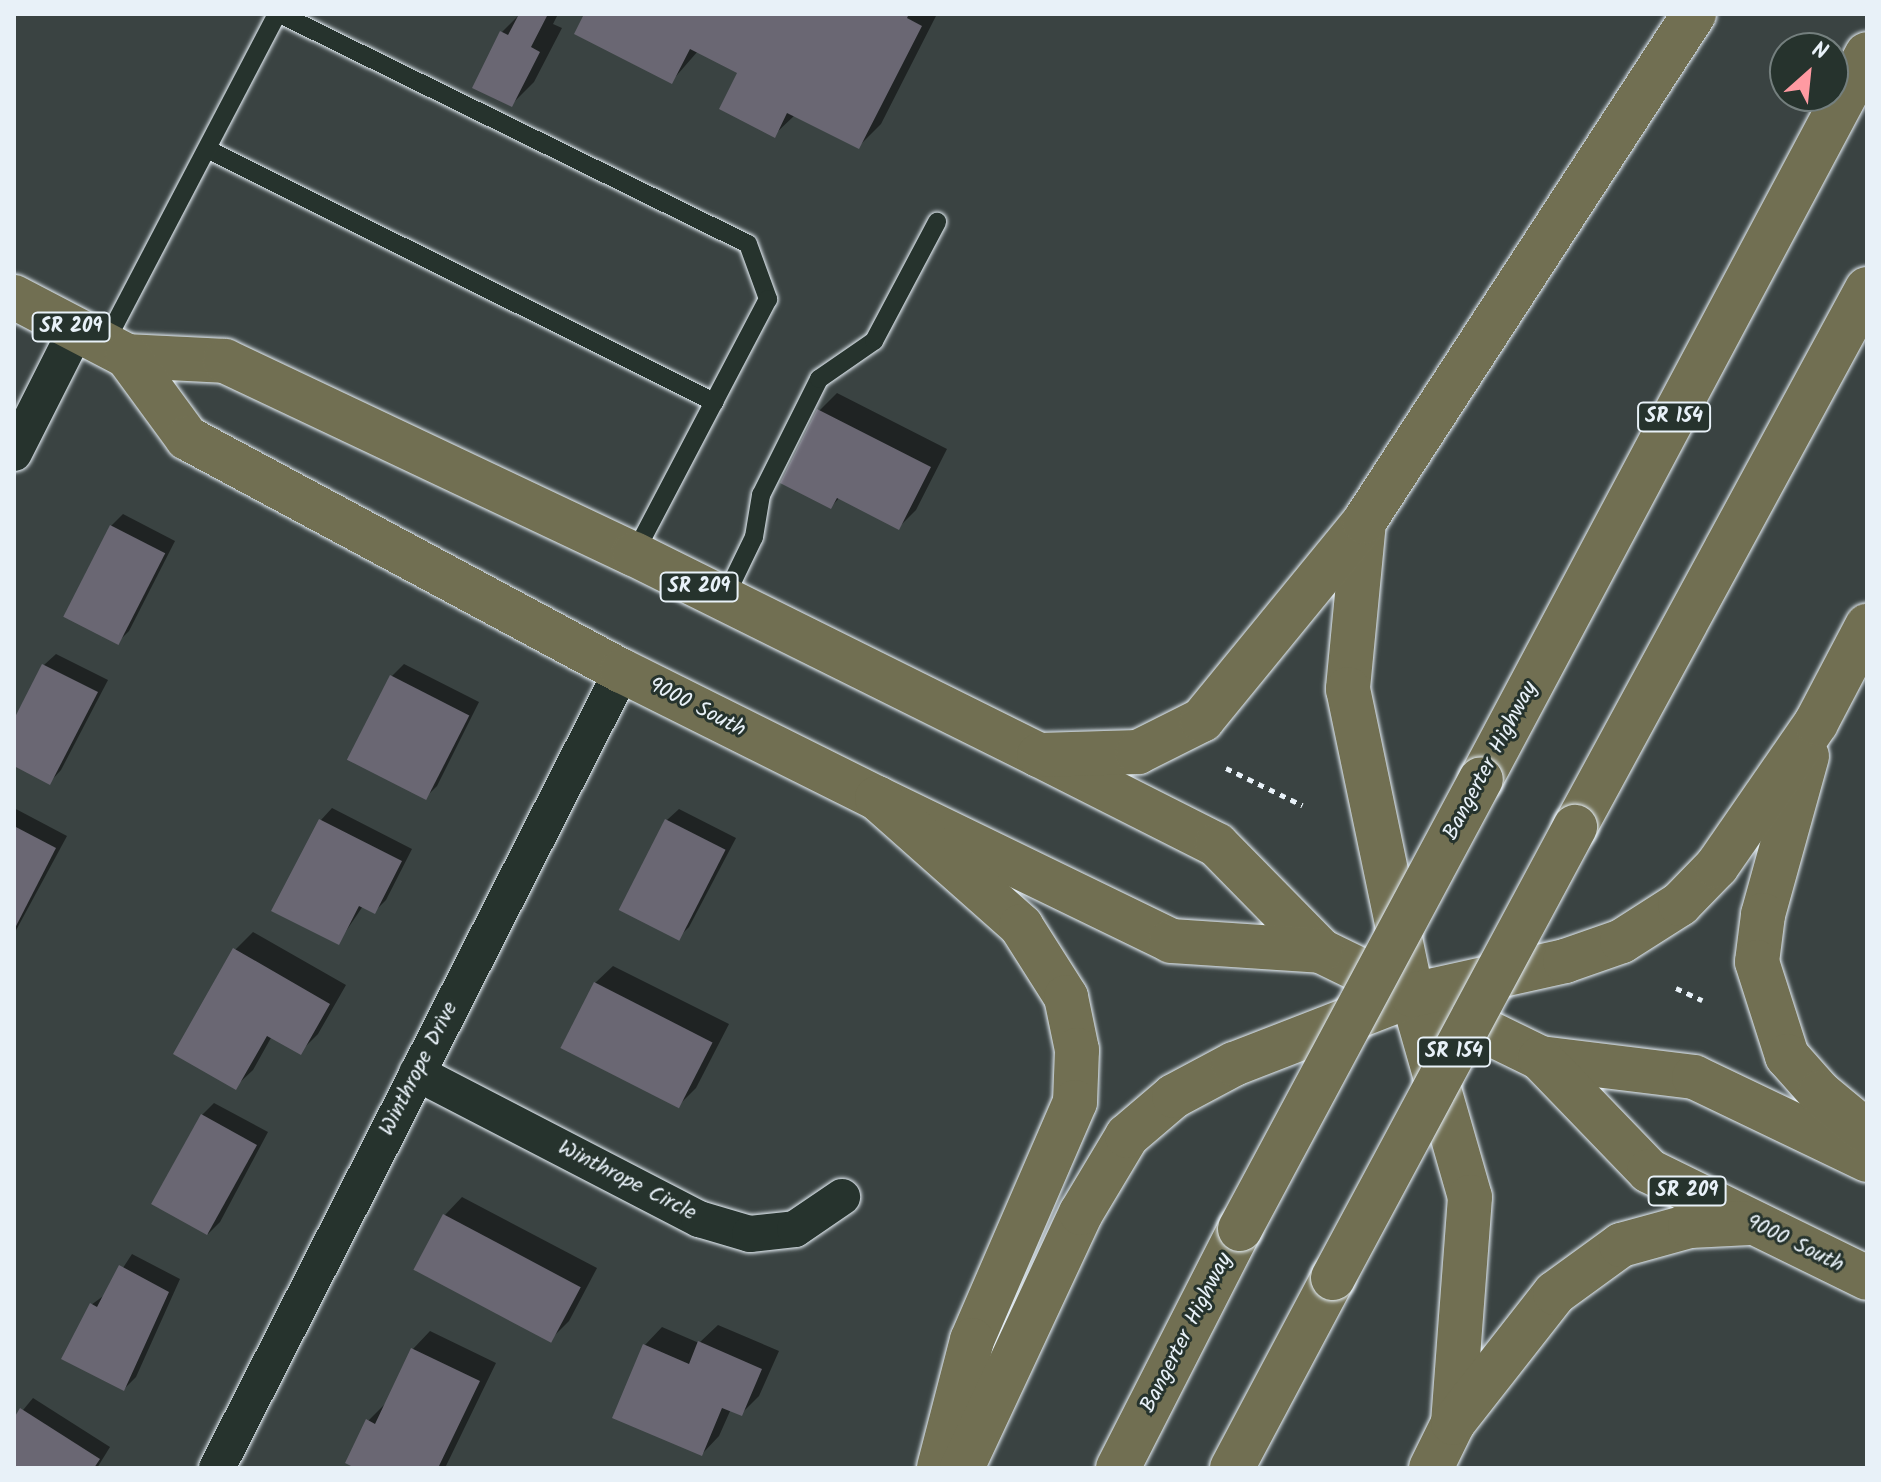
<!DOCTYPE html>
<html>
<head>
<meta charset="utf-8">
<style>
	body { margin:0 }
	#map { position:relative; width:1881px; height:1482px; overflow:hidden; background:#3a4342; font-family:Kalam,sans-serif }
	div>[style] { position:absolute }
	.shadow>* { inset:0; background:#0007 }
	.building>* { inset:0; background:#6a6773; transform-origin:0 0 }
	.path>* { height:5px; margin-top:-2.5px; transform-origin:0; background:repeating-linear-gradient(90deg,#e8f1f8 0 6px,transparent 0 12px) }
	.roads { filter:drop-shadow(0 0 2px #e8f1f8) drop-shadow(0 0 2px #e8f1f8) }
	.service>* { height:18px; margin:-9px; padding:0 9px; transform-origin:9px; border-radius:9px; background:#26332d }
	.minor>* { height:36px; margin:-18px; padding:0 18px; transform-origin:18px; border-radius:18px; background:#26332d }
	.primary>* { height:44px; margin:-22px; padding:0 22px; transform-origin:22px; border-radius:22px; background:#716f52 }
	.motorway>* { height:44px; margin:-22px; padding:0 22px; transform-origin:22px; border-radius:22px; background:#716f52 }
	.bridges { filter:drop-shadow(0 0 2px #e8f1f8) drop-shadow(0 0 2px #e8f1f8) }
	.motorway-bridge>* { height:44px; margin:-22px; padding:0 22px; transform-origin:22px; border-radius:22px; background:#716f52 }
	span { translate:-50% -50%; white-space:nowrap; text-align:center; line-height:1.15; -webkit-text-stroke:6px #26332d; paint-order:stroke }
	.shield-label span { padding:2px 6px; background:#26332d; border:2px solid; border-radius:6px; -webkit-text-stroke-width:0 }
	.shield-label { font-size:20px; color:#e8f1f8; font-weight:700 }
	.street-label { font-size:22px; color:#e8f1f8 }
	.frame { position:absolute; inset:0; border:16px solid #e8f1f8; pointer-events:none }
	.north { position:absolute; left:1769px; top:32px; width:80px; height:80px; box-sizing:border-box; background:#26332d; border:2px solid #747f7e; border-radius:50%; rotate:27deg; font-size:22px; font-weight:700; line-height:32px; text-align:center; color:#e8f1f8 }
	.north::after { content:''; display:block; margin:auto; width:28px; height:36px; background:#ff9aa2; clip-path:polygon(50% 0,100% 100%,50% 72%,0 100%) }
</style>
</head>
<body>
<div id="map">
	<div class="shadow">
		<i style="clip-path:polygon(520px 14px,558px 14px,553px 24px,562px 28px,534px 82px,511px 105px,502px 32px)"></i>
		<i style="clip-path:polygon(586px 14px,937px 14px,881px 124px,858px 147px,795px 115px,774px 135px,740px 72px,698px 51px,671px 82px)"></i>
		<i style="clip-path:polygon(837px 393px,947px 449px,916px 510px,899px 527px,840px 497px,831px 507px,819px 411px)"></i>
		<i style="clip-path:polygon(123px 514px,175px 541px,129px 631px,117px 643px,111px 526px)"></i>
		<i style="clip-path:polygon(56px 654px,108px 680px,61px 770px,50px 782px,14px 764px,14px 724px,44px 665px)"></i>
		<i style="clip-path:polygon(404px 664px,479px 702px,437px 786px,425px 798px,350px 760px,392px 676px)"></i>
		<i style="clip-path:polygon(14px 808px,67px 836px,14px 934px)"></i>
		<i style="clip-path:polygon(332px 808px,412px 849px,386px 900px,374px 912px,363px 906px,338px 943px,321px 820px)"></i>
		<i style="clip-path:polygon(679px 809px,736px 838px,689px 927px,677px 939px,667px 820px)"></i>
		<i style="clip-path:polygon(253px 932px,346px 985px,318px 1034px,300px 1052px,272px 1036px,253px 1070px,235px 1087px,235px 950px)"></i>
		<i style="clip-path:polygon(613px 966px,729px 1024px,696px 1088px,679px 1105px,595px 983px)"></i>
		<i style="clip-path:polygon(214px 1103px,268px 1132px,220px 1222px,208px 1234px,202px 1115px)"></i>
		<i style="clip-path:polygon(462px 1197px,597px 1268px,569px 1321px,551px 1339px,416px 1269px,445px 1215px)"></i>
		<i style="clip-path:polygon(132px 1254px,180px 1279px,136px 1377px,124px 1389px,91px 1305px,106px 1294px)"></i>
		<i style="clip-path:polygon(718px 1325px,779px 1351px,759px 1396px,741px 1414px,731px 1409px,719px 1436px,702px 1454px,645px 1345px,662px 1327px,699px 1343px)"></i>
		<i style="clip-path:polygon(430px 1331px,496px 1363px,445px 1468px,359px 1468px,368px 1421px,386px 1403px,413px 1349px)"></i>
		<i style="clip-path:polygon(33px 1398px,110px 1447px,97px 1468px,14px 1468px,14px 1421px)"></i>
	</div>
	<div class="building">
		<i style="clip-path:polygon(519px 14px,548px 14px,531px 47px,540px 52px,512px 107px,472px 88px,500px 31px,508px 35px)"></i>
		<i style="clip-path:polygon(584px 14px,909px 14px,907px 18px,922px 26px,859px 149px,787px 113px,775px 138px,719px 109px,737px 73px,690px 49px,672px 84px,574px 34px)"></i>
		<i style="clip-path:polygon(817px 409px,931px 467px,899px 530px,837px 498px,831px 509px,780px 483px)"></i>
		<i style="left:110px;top:525px;width:62px;height:103px;rotate:27deg"></i>
		<i style="clip-path:polygon(42px 664px,98px 692px,50px 785px,14px 766px,14px 719px)"></i>
		<i style="left:390px;top:675px;width:89px;height:95px;rotate:27deg"></i>
		<i style="clip-path:polygon(319px 819px,402px 861px,375px 914px,359px 906px,339px 945px,271px 911px)"></i>
		<i style="left:665px;top:819px;width:68px;height:102px;rotate:27deg"></i>
		<i style="clip-path:polygon(14px 826px,56px 848px,14px 930px)"></i>
		<i style="clip-path:polygon(233px 948px,330px 1004px,301px 1055px,267px 1036px,236px 1090px,173px 1054px)"></i>
		<i style="left:594px;top:982px;width:133px;height:74px;rotate:27deg"></i>
		<i style="left:201px;top:1114px;width:64px;height:103px;rotate:29deg"></i>
		<i style="left:443px;top:1214px;width:156px;height:63px;rotate:28deg"></i>
		<i style="clip-path:polygon(119px 1265px,169px 1292px,124px 1391px,61px 1359px,90px 1303px,97px 1307px)"></i>
		<i style="clip-path:polygon(698px 1341px,762px 1369px,742px 1416px,722px 1408px,702px 1456px,612px 1418px,643px 1344px,689px 1364px)"></i>
		<i style="clip-path:polygon(411px 1348px,480px 1381px,438px 1468px,355px 1468px,345px 1463px,366px 1419px,375px 1424px)"></i>
		<i style="clip-path:polygon(20px 1408px,100px 1459px,94px 1468px,14px 1468px,14px 1418px)"></i>
	</div>
	<div class="path">
		<i style="left:1226px;top:768px;width:85px;rotate:26deg"></i>
		<i style="left:1676px;top:988px;width:29px;rotate:25deg"></i>
	</div>
	<div class="roads">
		<div class="service">
			<i style="left:280px;top:14px;width:521px;rotate:26.17deg"></i>
			<i style="left:748px;top:244px;width:59px;rotate:70deg"></i>
			<i style="left:768px;top:299px;width:288px;rotate:117.7deg"></i>
			<i style="left:207px;top:149px;width:567px;rotate:26.52deg"></i>
			<i style="left:104px;top:345px;width:373px;rotate:-62.4deg"></i>
			<i style="left:724px;top:599px;width:69px;rotate:-64.2deg"></i>
			<i style="left:754px;top:537px;width:43px;rotate:-80.5deg"></i>
			<i style="left:761px;top:495px;width:130px;rotate:-63.4deg"></i>
			<i style="left:819px;top:379px;width:67px;rotate:-34.6deg"></i>
			<i style="left:874px;top:341px;width:135px;rotate:-62.1deg"></i>
		</div>
		<div class="minor">
			<i style="left:14px;top:453px;width:138px;rotate:-63.2deg"></i>
			<i style="left:417px;top:1073px;width:318px;rotate:27.4deg"></i>
			<i style="left:699px;top:1219px;width:53px;rotate:16.4deg"></i>
			<i style="left:750px;top:1234px;width:45px;rotate:-6.3deg"></i>
			<i style="left:795px;top:1229px;width:57px;rotate:-34.2deg"></i>
			<i style="left:217px;top:1468px;width:894px;rotate:-63.06deg"></i>
		</div>
		<div class="primary">
			<i style="left:14px;top:297px;width:127px;rotate:27.6deg"></i>
			<i style="left:127px;top:356px;width:98px;rotate:2.9deg"></i>
			<i style="left:225px;top:361px;width:452px;rotate:25.3deg"></i>
			<i style="left:634px;top:554px;width:452px;rotate:26.4deg"></i>
			<i style="left:1039px;top:755px;width:199px;rotate:26.8deg"></i>
			<i style="left:1217px;top:845px;width:148px;rotate:45.5deg"></i>
			<i style="left:1321px;top:951px;width:244px;rotate:26deg"></i>
			<i style="left:1540px;top:1058px;width:155px;rotate:7deg"></i>
			<i style="left:1694px;top:1077px;width:192px;rotate:25.6deg"></i>
			<i style="left:127px;top:356px;width:102px;rotate:53.8deg"></i>
			<i style="left:187px;top:438px;width:493px;rotate:28.2deg"></i>
			<i style="left:622px;top:671px;width:285px;rotate:26.5deg"></i>
			<i style="left:877px;top:798px;width:327px;rotate:25.9deg"></i>
			<i style="left:1171px;top:941px;width:150px;rotate:3.8deg"></i>
			<i style="left:1540px;top:1058px;width:157px;rotate:46deg"></i>
			<i style="left:1649px;top:1171px;width:243px;rotate:26.1deg"></i>
		</div>
		<div class="motorway">
			<i style="left:1364px;top:522px;width:168px;rotate:95.5deg"></i>
			<i style="left:1348px;top:689px;width:313px;rotate:78.2deg"></i>
			<i style="left:1412px;top:995px;width:210px;rotate:74deg"></i>
			<i style="left:1470px;top:1197px;width:227px;rotate:94.3deg"></i>
			<i style="left:1039px;top:755px;width:99px;rotate:-1.7deg"></i>
			<i style="left:1138px;top:752px;width:72px;rotate:-26.6deg"></i>
			<i style="left:1202px;top:720px;width:256px;rotate:-50.7deg"></i>
			<i style="left:1364px;top:522px;width:606px;rotate:-56.99deg"></i>
			<i style="left:1807px;top:756px;width:165px;rotate:105.5deg"></i>
			<i style="left:1763px;top:915px;width:47px;rotate:97.3deg"></i>
			<i style="left:1757px;top:962px;width:99px;rotate:72.3deg"></i>
			<i style="left:1787px;top:1056px;width:50px;rotate:48.3deg"></i>
			<i style="left:1820px;top:1093px;width:61px;rotate:39.7deg"></i>
			<i style="left:1481px;top:779px;width:821px;rotate:-61.97deg"></i>
			<i style="left:877px;top:798px;width:193px;rotate:41.6deg"></i>
			<i style="left:1021px;top:926px;width:84px;rotate:57.6deg"></i>
			<i style="left:1066px;top:997px;width:54px;rotate:78.3deg"></i>
			<i style="left:1077px;top:1050px;width:52px;rotate:92.2deg"></i>
			<i style="left:1075px;top:1102px;width:259px;rotate:113.4deg"></i>
			<i style="left:972px;top:1340px;width:132px;rotate:104.5deg"></i>
			<i style="left:1575px;top:827px;width:612px;rotate:-61.51deg"></i>
			<i style="left:962px;top:1468px;width:281px;rotate:-65deg"></i>
			<i style="left:1081px;top:1213px;width:90px;rotate:-59.1deg"></i>
			<i style="left:1127px;top:1136px;width:62px;rotate:-40.4deg"></i>
			<i style="left:1174px;top:1096px;width:68px;rotate:-28.1deg"></i>
			<i style="left:1234px;top:1064px;width:191px;rotate:-21.2deg"></i>
			<i style="left:1412px;top:995px;width:157px;rotate:-12.5deg"></i>
			<i style="left:1565px;top:961px;width:60px;rotate:-19.3deg"></i>
			<i style="left:1622px;top:941px;width:69px;rotate:-32.5deg"></i>
			<i style="left:1680px;top:904px;width:53px;rotate:-45.8deg"></i>
			<i style="left:1717px;top:866px;width:174px;rotate:-55.3deg"></i>
			<i style="left:1816px;top:723px;width:110px;rotate:-62.3deg"></i>
			<i style="left:1118px;top:1468px;width:268px;rotate:-63deg"></i>
			<i style="left:1232px;top:1468px;width:215px;rotate:-62deg"></i>
			<i style="left:1431px;top:1468px;width:50px;rotate:-63.9deg"></i>
			<i style="left:1453px;top:1423px;width:165px;rotate:-51.9deg"></i>
			<i style="left:1555px;top:1293px;width:82px;rotate:-36deg"></i>
			<i style="left:1621px;top:1245px;width:72px;rotate:-15.4deg"></i>
			<i style="left:1690px;top:1226px;width:60px;rotate:-2.9deg"></i>
		</div>
	</div>
	<div class="bridges">
		<div class="motorway-bridge">
			<i style="left:1240px;top:1229px;width:510px;rotate:-61.83deg"></i>
			<i style="left:1333px;top:1278px;width:512px;rotate:-61.78deg"></i>
		</div>
	</div>
	<div class="shield-label">
		<span style="left:71px;top:327px">SR 209</span>
		<span style="left:1674px;top:417px">SR 154</span>
		<span style="left:699px;top:587px">SR 209</span>
		<span style="left:1454px;top:1052px">SR 154</span>
		<span style="left:1687px;top:1191px">SR 209</span>
	</div>
	<div class="street-label">
		<span style="left:697px;top:708px;rotate:27deg">9000 South</span>
		<span style="left:1491px;top:761px;rotate:-62deg">Bangerter Highway</span>
		<span style="left:419px;top:1069px;rotate:-63deg">Winthrope Drive</span>
		<span style="left:627px;top:1181px;rotate:27deg">Winthrope Circle</span>
		<span style="left:1795px;top:1244px;rotate:26deg">9000 South</span>
		<span style="left:1187px;top:1333px;rotate:-63deg">Bangerter Highway</span>
	</div>
	<div class="frame"></div>
	<div class="north">N</div>
</div>
</body>
</html>
